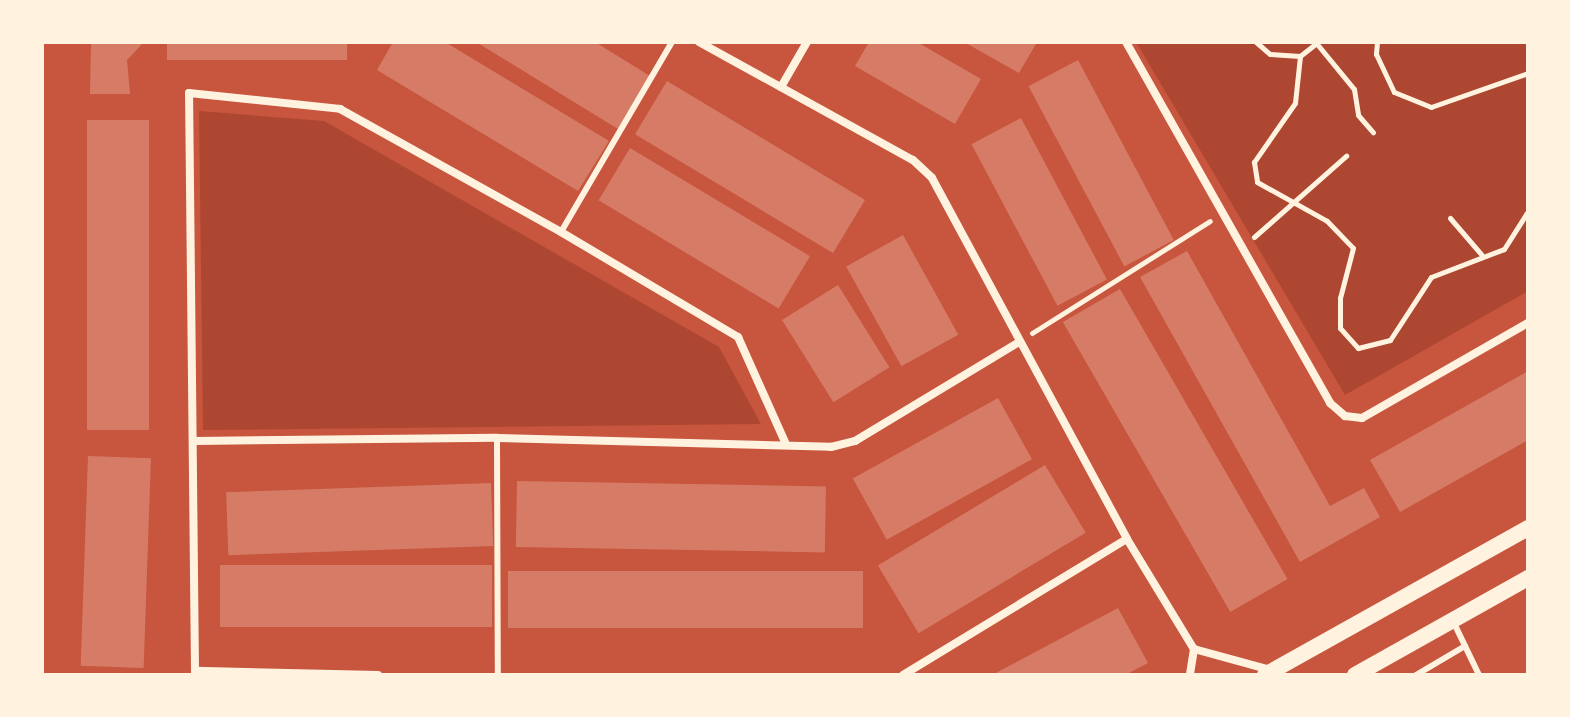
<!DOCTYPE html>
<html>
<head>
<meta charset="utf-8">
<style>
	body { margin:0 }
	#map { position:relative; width:1570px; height:717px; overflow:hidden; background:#c8553d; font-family:"PT Sans",sans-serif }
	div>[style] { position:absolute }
	.green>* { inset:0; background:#ae4732 }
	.building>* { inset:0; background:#d67c66; transform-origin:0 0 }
	.path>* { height:5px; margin:-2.5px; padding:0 2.5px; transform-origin:2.5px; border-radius:2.5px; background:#fff3e0 }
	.service>* { height:6px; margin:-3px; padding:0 3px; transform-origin:3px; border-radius:3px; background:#fff3e0 }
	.minor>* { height:8px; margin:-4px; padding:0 4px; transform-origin:4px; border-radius:4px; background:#fff3e0 }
	.secondary>* { height:16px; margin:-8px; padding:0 8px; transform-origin:8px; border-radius:8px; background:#fff3e0 }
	span { translate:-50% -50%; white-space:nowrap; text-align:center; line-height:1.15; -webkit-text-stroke:8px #fff3e0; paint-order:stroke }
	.frame { position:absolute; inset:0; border:44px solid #fff3e0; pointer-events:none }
</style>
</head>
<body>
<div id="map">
	<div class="green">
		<i style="clip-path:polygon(1136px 42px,1528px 42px,1528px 291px,1345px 395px)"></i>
		<i style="clip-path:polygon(199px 111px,324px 121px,719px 347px,761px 424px,203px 430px)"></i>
	</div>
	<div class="building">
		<i style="clip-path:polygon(91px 42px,144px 42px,127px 60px,130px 94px,90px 94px)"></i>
		<i style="left:167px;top:42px;width:180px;height:18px"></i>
		<i style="clip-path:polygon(393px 42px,445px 42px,609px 141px,578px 191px,377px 70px)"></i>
		<i style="clip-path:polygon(476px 42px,595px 42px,650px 76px,618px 129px)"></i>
		<i style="clip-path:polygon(869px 42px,917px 42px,981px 79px,955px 124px,855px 66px)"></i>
		<i style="clip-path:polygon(964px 42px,1037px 42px,1019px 73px)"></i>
		<i style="left:1078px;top:60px;width:204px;height:56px;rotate:62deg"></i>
		<i style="left:667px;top:81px;width:231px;height:62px;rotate:31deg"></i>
		<i style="left:1021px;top:118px;width:183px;height:56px;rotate:62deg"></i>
		<i style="left:87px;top:120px;width:62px;height:310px"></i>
		<i style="left:630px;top:148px;width:210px;height:61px;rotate:31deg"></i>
		<i style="left:903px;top:235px;width:114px;height:65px;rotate:61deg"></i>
		<i style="clip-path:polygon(1187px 251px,1330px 506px,1364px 488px,1380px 517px,1300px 562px,1140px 277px)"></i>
		<i style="left:838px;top:285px;width:97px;height:66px;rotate:58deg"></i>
		<i style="left:1120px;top:289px;width:335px;height:66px;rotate:60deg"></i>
		<i style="clip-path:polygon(1528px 371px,1528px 440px,1400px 512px,1370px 460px)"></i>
		<i style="left:998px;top:398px;width:70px;height:166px;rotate:61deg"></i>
		<i style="left:88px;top:456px;width:63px;height:210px;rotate:2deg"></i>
		<i style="left:1045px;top:465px;width:79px;height:195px;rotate:59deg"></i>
		<i style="left:517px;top:481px;width:309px;height:66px;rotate:1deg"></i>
		<i style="left:491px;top:483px;width:63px;height:265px;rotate:88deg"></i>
		<i style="left:220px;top:565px;width:272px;height:62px"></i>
		<i style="left:508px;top:571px;width:355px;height:57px"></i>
		<i style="clip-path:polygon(1118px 608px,1148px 663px,1125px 675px,992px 675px)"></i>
	</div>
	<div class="path">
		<i style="left:1256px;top:42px;width:18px;rotate:41deg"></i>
		<i style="left:1270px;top:54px;width:30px;rotate:4deg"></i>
		<i style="left:1300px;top:56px;width:47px;rotate:96.1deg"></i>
		<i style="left:1295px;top:103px;width:72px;rotate:124.8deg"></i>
		<i style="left:1254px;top:162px;width:20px;rotate:81deg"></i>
		<i style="left:1257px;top:182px;width:80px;rotate:29.1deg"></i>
		<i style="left:1327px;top:221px;width:37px;rotate:46deg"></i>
		<i style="left:1353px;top:248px;width:52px;rotate:104.6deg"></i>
		<i style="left:1340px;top:298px;width:30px;rotate:90deg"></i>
		<i style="left:1340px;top:328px;width:27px;rotate:48deg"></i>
		<i style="left:1358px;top:348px;width:33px;rotate:-14deg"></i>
		<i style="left:1390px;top:340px;width:75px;rotate:-56.9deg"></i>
		<i style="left:1431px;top:277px;width:78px;rotate:-21deg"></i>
		<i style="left:1504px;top:249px;width:45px;rotate:-57.7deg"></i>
		<i style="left:1377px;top:42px;width:12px;rotate:95deg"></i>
		<i style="left:1376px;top:54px;width:42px;rotate:64.7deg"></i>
		<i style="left:1394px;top:92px;width:40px;rotate:22deg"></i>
		<i style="left:1431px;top:107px;width:103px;rotate:-19.3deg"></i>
		<i style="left:1317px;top:44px;width:58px;rotate:50.6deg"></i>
		<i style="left:1354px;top:89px;width:26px;rotate:81deg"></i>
		<i style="left:1358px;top:115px;width:23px;rotate:49deg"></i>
		<i style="left:1300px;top:56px;width:23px;rotate:-38deg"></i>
		<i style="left:1450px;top:218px;width:48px;rotate:49.3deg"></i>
		<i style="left:1254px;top:237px;width:123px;rotate:-41.4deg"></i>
		<i style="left:1032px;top:333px;width:210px;rotate:-32.2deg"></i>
	</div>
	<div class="service">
		<i style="left:561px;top:232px;width:220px;rotate:-59.7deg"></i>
		<i style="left:497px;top:438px;width:237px;rotate:89.8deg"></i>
		<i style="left:1453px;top:621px;width:60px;rotate:64.3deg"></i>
		<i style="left:1416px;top:675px;width:57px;rotate:-30.6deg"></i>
	</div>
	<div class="minor">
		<i style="left:699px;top:42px;width:244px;rotate:28.9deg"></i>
		<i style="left:913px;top:160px;width:26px;rotate:43deg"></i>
		<i style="left:932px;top:178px;width:410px;rotate:61.6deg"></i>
		<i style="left:1127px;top:539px;width:129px;rotate:58.7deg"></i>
		<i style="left:1194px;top:649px;width:26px;rotate:99deg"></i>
		<i style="left:1126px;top:42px;width:415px;rotate:60.5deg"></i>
		<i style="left:1330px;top:403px;width:20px;rotate:41deg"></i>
		<i style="left:1345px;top:416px;width:17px;rotate:7deg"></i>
		<i style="left:1362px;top:418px;width:191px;rotate:-29.8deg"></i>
		<i style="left:781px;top:87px;width:52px;rotate:-60deg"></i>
		<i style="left:194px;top:441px;width:303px;rotate:-0.6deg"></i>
		<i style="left:497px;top:438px;width:334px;rotate:1.5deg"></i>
		<i style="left:831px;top:447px;width:25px;rotate:-14deg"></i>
		<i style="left:855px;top:441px;width:192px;rotate:-31.1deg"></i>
		<i style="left:1194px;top:649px;width:79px;rotate:15.4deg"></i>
		<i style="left:378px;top:675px;width:183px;rotate:-178.7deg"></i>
		<i style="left:195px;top:671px;width:578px;rotate:-90.59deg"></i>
		<i style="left:189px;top:93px;width:152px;rotate:6deg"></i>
		<i style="left:340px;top:109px;width:253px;rotate:29.1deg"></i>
		<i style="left:561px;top:232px;width:206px;rotate:30.7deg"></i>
		<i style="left:738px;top:337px;width:115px;rotate:65.9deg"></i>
		<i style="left:903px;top:675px;width:262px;rotate:-31.3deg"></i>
	</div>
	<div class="secondary">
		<i style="left:1265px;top:675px;width:301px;rotate:-29.2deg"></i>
		<i style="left:1355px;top:675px;width:198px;rotate:-29.3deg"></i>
	</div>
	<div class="frame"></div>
</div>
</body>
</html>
